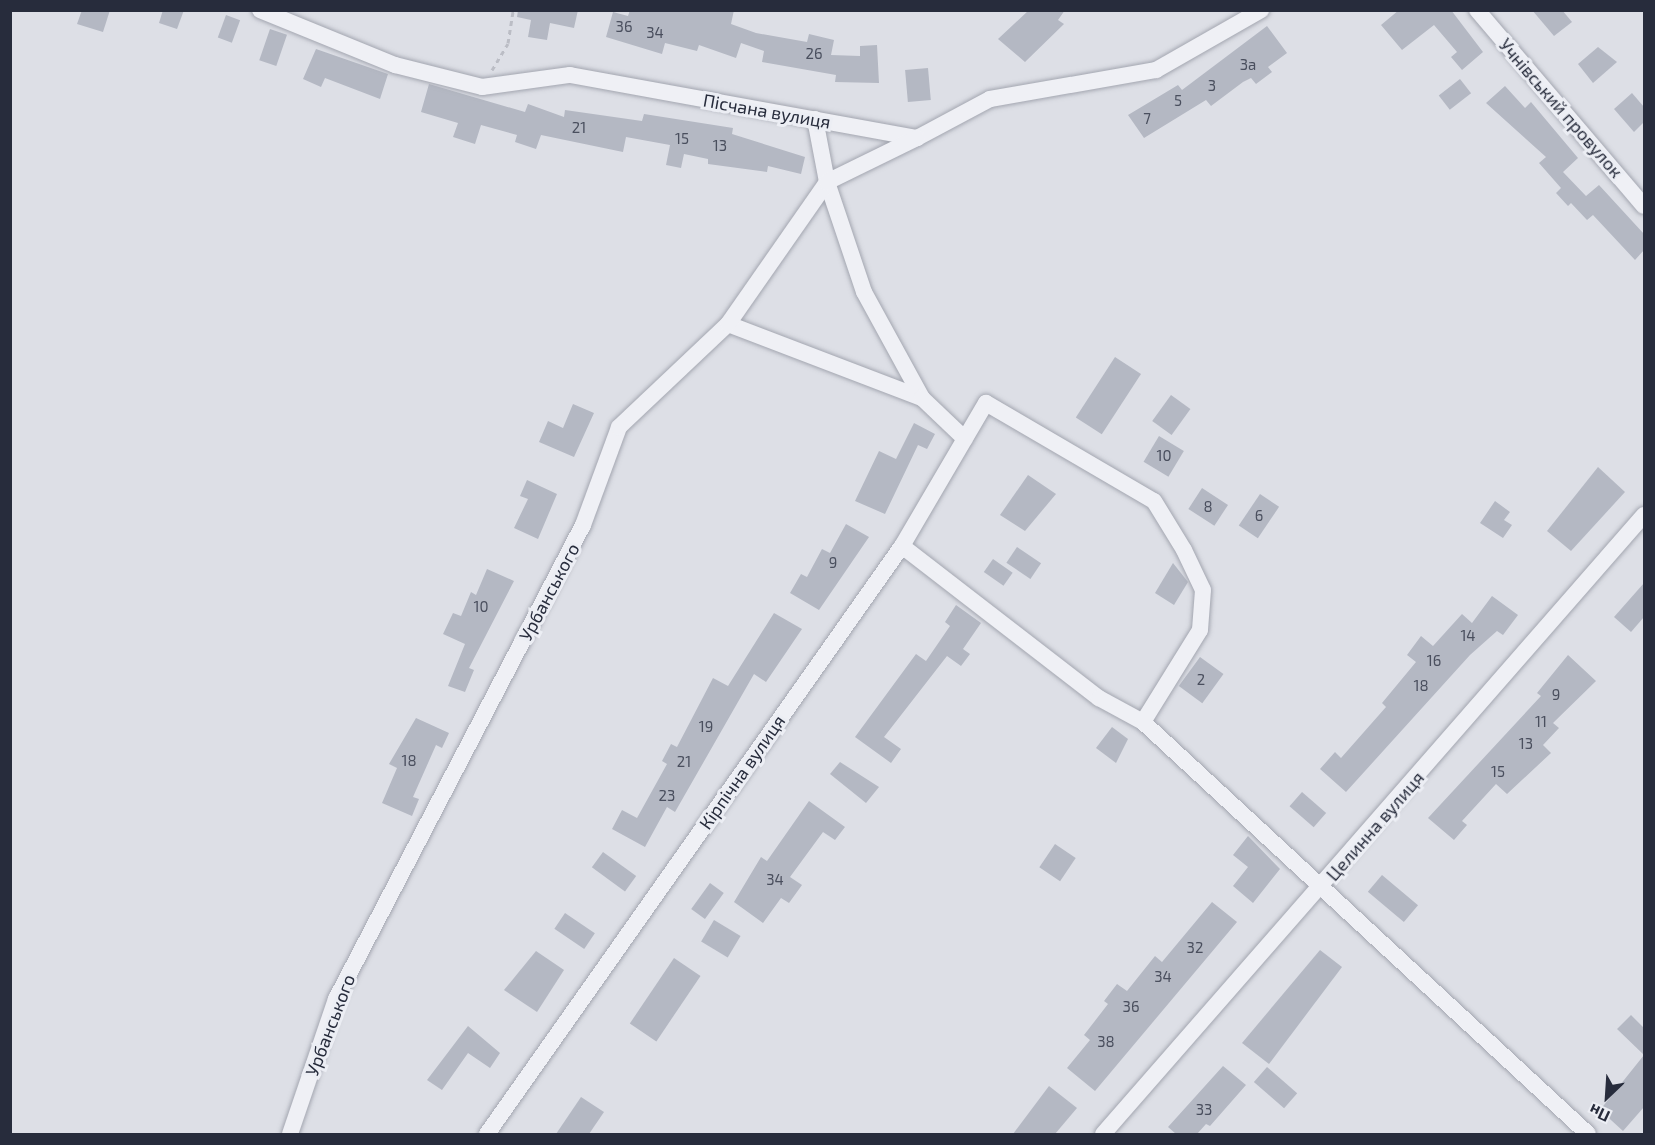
<!DOCTYPE html>
<html>
<head>
<meta charset="utf-8">
<style>
	body { margin:0 }
	#map { position:relative; width:1655px; height:1145px; overflow:hidden; background:#dddfe6; font-family:"Exo 2",sans-serif }
	div>[style] { position:absolute }
	.building>* { inset:0; background:#b4b8c3; transform-origin:0 0 }
	.path>* { height:3px; margin-top:-1.5px; transform-origin:0; background:repeating-linear-gradient(90deg,#bbbdc5 0 4.5px,transparent 0 9px) }
	.roads { filter:drop-shadow(0 0 2px #a3a6b0) drop-shadow(0 0 2px #a3a6b0) }
	.street>* { height:16px; margin:-8px; padding:0 8px; transform-origin:8px; border-radius:8px; background:#eff0f5 }
	span { translate:-50% -50%; white-space:nowrap; text-align:center; line-height:1.15; -webkit-text-stroke:6px #eceef4; paint-order:stroke }
	.number-label { font-size:15px; color:#4a4f5e }
	.number-label span { -webkit-text-stroke-width:0 }
	.street-label { font-size:18px; color:#272c3c }
	.frame { position:absolute; inset:0; border:12px solid #272c3c; pointer-events:none }
	.north { position:absolute; left:1577px; top:1067px; width:60px; height:60px; -webkit-text-stroke:4px #eceef4; paint-order:stroke; rotate:205deg; font-size:16px; font-weight:700; line-height:24px; text-align:center; color:#272c3c }
	.north::after { content:''; display:block; margin:auto; width:21px; height:27px; background:#272c3c; clip-path:polygon(50% 0,100% 100%,50% 72%,0 100%) }
</style>
</head>
<body>
<div id="map">
	<div class="building">
		<i style="clip-path:polygon(82px 10px,110px 10px,103px 32px,77px 24px)"></i>
		<i style="clip-path:polygon(163px 10px,184px 10px,177px 29px,159px 23px)"></i>
		<i style="clip-path:polygon(518px 10px,578px 10px,574px 28px,550px 23px,547px 40px,528px 37px,531px 20px,517px 17px)"></i>
		<i style="clip-path:polygon(630px 10px,734px 10px,731px 24px,756px 33px,807px 42px,809px 34px,834px 40px,831px 55px,860px 56px,860px 46px,877px 45px,879px 83px,835px 82px,836px 75px,762px 62px,764px 51px,741px 43px,736px 58px,699px 45px,697px 51px,665px 43px,662px 54px,606px 37px,613px 12px,628px 16px)"></i>
		<i style="clip-path:polygon(1029px 10px,1065px 10px,1058px 20px,1064px 24px,1025px 62px,998px 39px)"></i>
		<i style="clip-path:polygon(1399px 10px,1451px 10px,1483px 52px,1462px 70px,1451px 57px,1457px 52px,1434px 25px,1402px 50px,1381px 25px)"></i>
		<i style="clip-path:polygon(1532px 10px,1562px 10px,1572px 22px,1554px 36px)"></i>
		<i style="left:226px;top:15px;width:15px;height:24px;rotate:20deg"></i>
		<i style="clip-path:polygon(1267px 26px,1287px 53px,1268px 67px,1272px 72px,1256px 84px,1251px 78px,1243px 82px,1211px 106px,1206px 100px,1144px 138px,1128px 115px,1178px 85px,1182px 90px)"></i>
		<i style="left:270px;top:29px;width:18px;height:33px;rotate:19deg"></i>
		<i style="clip-path:polygon(1598px 47px,1617px 62px,1593px 83px,1578px 64px)"></i>
		<i style="clip-path:polygon(316px 49px,388px 74px,380px 99px,325px 78px,321px 87px,303px 79px)"></i>
		<i style="left:928px;top:68px;width:32px;height:23px;rotate:85deg"></i>
		<i style="left:1460px;top:79px;width:18px;height:27px;rotate:52deg"></i>
		<i style="clip-path:polygon(429px 84px,525px 112px,528px 104px,564px 117px,565px 110px,642px 121px,644px 114px,733px 128px,732px 134px,805px 157px,801px 174px,768px 166px,767px 172px,708px 164px,708px 159px,684px 154px,681px 168px,666px 165px,670px 145px,626px 137px,623px 152px,541px 135px,536px 149px,515px 142px,517px 135px,481px 125px,475px 144px,453px 137px,458px 123px,421px 112px)"></i>
		<i style="clip-path:polygon(1505px 86px,1525px 108px,1531px 102px,1578px 158px,1563px 172px,1586px 196px,1599px 185px,1644px 234px,1644px 250px,1635px 260px,1593px 215px,1587px 220px,1571px 203px,1568px 206px,1556px 193px,1561px 188px,1539px 163px,1546px 157px,1486px 103px)"></i>
		<i style="clip-path:polygon(1632px 93px,1644px 107px,1644px 122px,1634px 132px,1614px 109px)"></i>
		<i style="left:1115px;top:357px;width:31px;height:72px;rotate:33deg"></i>
		<i style="left:1171px;top:395px;width:24px;height:32px;rotate:36deg"></i>
		<i style="clip-path:polygon(573px 404px,594px 413px,574px 457px,539px 442px,548px 421px,563px 428px)"></i>
		<i style="clip-path:polygon(914px 423px,935px 434px,927px 449px,918px 445px,885px 514px,855px 501px,879px 451px,896px 459px)"></i>
		<i style="left:1159px;top:436px;width:29px;height:30px;rotate:31deg"></i>
		<i style="clip-path:polygon(1598px 467px,1625px 492px,1571px 551px,1547px 531px)"></i>
		<i style="clip-path:polygon(1028px 475px,1056px 494px,1025px 531px,1000px 515px)"></i>
		<i style="clip-path:polygon(527px 480px,557px 494px,538px 539px,514px 528px,528px 499px,520px 496px)"></i>
		<i style="left:1202px;top:488px;width:31px;height:25px;rotate:33deg"></i>
		<i style="left:1260px;top:494px;width:23px;height:38px;rotate:34deg"></i>
		<i style="clip-path:polygon(1495px 501px,1510px 512px,1504px 520px,1512px 525px,1503px 538px,1480px 523px)"></i>
		<i style="clip-path:polygon(846px 524px,869px 537px,819px 610px,790px 593px,801px 574px,807px 577px,822px 549px,830px 553px)"></i>
		<i style="left:1017px;top:547px;width:29px;height:19px;rotate:34deg"></i>
		<i style="left:993px;top:559px;width:24px;height:16px;rotate:35deg"></i>
		<i style="clip-path:polygon(1173px 563px,1188px 582px,1174px 605px,1155px 593px)"></i>
		<i style="clip-path:polygon(487px 569px,514px 581px,469px 668px,474px 670px,465px 692px,448px 686px,465px 644px,443px 634px,453px 613px,461px 616px,471px 592px,476px 595px)"></i>
		<i style="clip-path:polygon(1644px 583px,1644px 617px,1631px 632px,1614px 617px)"></i>
		<i style="clip-path:polygon(1492px 596px,1518px 615px,1503px 635px,1497px 631px,1470px 655px,1346px 792px,1320px 769px,1335px 752px,1341px 758px,1386px 707px,1382px 703px,1416px 662px,1407px 655px,1421px 636px,1433px 646px,1462px 614px,1472px 623px)"></i>
		<i style="clip-path:polygon(956px 605px,981px 623px,963px 649px,970px 654px,961px 666px,947px 656px,884px 737px,901px 749px,891px 763px,855px 737px,916px 654px,926px 661px,950px 626px,945px 622px)"></i>
		<i style="clip-path:polygon(774px 613px,802px 629px,766px 682px,754px 674px,675px 812px,667px 807px,645px 847px,612px 829px,622px 810px,637px 818px,667px 764px,662px 761px,671px 744px,677px 747px,713px 678px,728px 686px)"></i>
		<i style="clip-path:polygon(1568px 655px,1596px 681px,1553px 723px,1559px 728px,1543px 745px,1551px 753px,1507px 794px,1496px 784px,1462px 821px,1467px 825px,1454px 840px,1428px 818px,1541px 696px,1537px 693px)"></i>
		<i style="left:1200px;top:657px;width:29px;height:36px;rotate:36deg"></i>
		<i style="clip-path:polygon(416px 718px,449px 733px,442px 748px,436px 745px,413px 797px,419px 799px,412px 816px,382px 803px,397px 768px,389px 764px)"></i>
		<i style="clip-path:polygon(1112px 727px,1128px 739px,1116px 763px,1096px 748px)"></i>
		<i style="clip-path:polygon(840px 762px,879px 787px,866px 803px,830px 774px)"></i>
		<i style="left:1302px;top:792px;width:32px;height:19px;rotate:41deg"></i>
		<i style="clip-path:polygon(809px 801px,845px 827px,835px 840px,823px 832px,790px 877px,802px 885px,789px 903px,781px 898px,763px 923px,734px 902px,761px 857px,767px 861px)"></i>
		<i style="clip-path:polygon(1248px 836px,1280px 869px,1253px 903px,1233px 886px,1248px 867px,1233px 855px)"></i>
		<i style="left:1055px;top:844px;width:25px;height:28px;rotate:34deg"></i>
		<i style="left:603px;top:852px;width:41px;height:19px;rotate:36deg"></i>
		<i style="left:1382px;top:875px;width:47px;height:22px;rotate:40deg"></i>
		<i style="left:710px;top:883px;width:17px;height:32px;rotate:36deg"></i>
		<i style="clip-path:polygon(1212px 902px,1237px 922px,1095px 1091px,1067px 1068px,1090px 1040px,1084px 1035px,1108px 1004px,1104px 1001px,1117px 984px,1127px 991px,1155px 956px,1162px 962px)"></i>
		<i style="left:565px;top:913px;width:36px;height:19px;rotate:34deg"></i>
		<i style="left:714px;top:920px;width:31px;height:25px;rotate:31deg"></i>
		<i style="clip-path:polygon(1320px 950px,1342px 967px,1269px 1064px,1242px 1043px)"></i>
		<i style="clip-path:polygon(536px 951px,564px 970px,537px 1012px,504px 990px)"></i>
		<i style="left:674px;top:958px;width:32px;height:79px;rotate:34deg"></i>
		<i style="clip-path:polygon(1631px 1015px,1644px 1028px,1644px 1107px,1623px 1131px,1600px 1110px,1644px 1055px,1617px 1029px)"></i>
		<i style="clip-path:polygon(468px 1026px,500px 1053px,490px 1068px,468px 1053px,442px 1090px,427px 1080px)"></i>
		<i style="clip-path:polygon(1223px 1066px,1246px 1085px,1210px 1126px,1206px 1124px,1197px 1134px,1176px 1134px,1168px 1127px)"></i>
		<i style="left:1267px;top:1067px;width:40px;height:20px;rotate:41deg"></i>
		<i style="clip-path:polygon(1049px 1086px,1077px 1108px,1055px 1134px,1013px 1134px)"></i>
		<i style="clip-path:polygon(581px 1097px,604px 1112px,589px 1134px,556px 1134px)"></i>
	</div>
	<div class="path">
		<i style="left:492px;top:70px;width:31px;rotate:-59deg"></i>
		<i style="left:508px;top:43px;width:33px;rotate:-81deg"></i>
	</div>
	<div class="roads">
		<div class="street">
			<i style="left:260px;top:10px;width:146px;rotate:22.2deg"></i>
			<i style="left:395px;top:65px;width:90px;rotate:14.2deg"></i>
			<i style="left:482px;top:87px;width:89px;rotate:-7.8deg"></i>
			<i style="left:570px;top:75px;width:353px;rotate:10.3deg"></i>
			<i style="left:917px;top:138px;width:83px;rotate:-28.1deg"></i>
			<i style="left:990px;top:99px;width:169px;rotate:-9.9deg"></i>
			<i style="left:1156px;top:70px;width:121px;rotate:-29.7deg"></i>
			<i style="left:1477px;top:10px;width:257px;rotate:49.6deg"></i>
			<i style="left:815px;top:119px;width:64px;rotate:79.2deg"></i>
			<i style="left:827px;top:182px;width:116px;rotate:71.4deg"></i>
			<i style="left:864px;top:292px;width:121px;rotate:61.3deg"></i>
			<i style="left:728px;top:324px;width:208px;rotate:20.9deg"></i>
			<i style="left:922px;top:398px;width:59px;rotate:43.6deg"></i>
			<i style="left:902px;top:546px;width:249px;rotate:37.7deg"></i>
			<i style="left:1099px;top:698px;width:50px;rotate:28.6deg"></i>
			<i style="left:1143px;top:722px;width:606px;rotate:42.79deg"></i>
			<i style="left:290px;top:1134px;width:143px;rotate:-71.2deg"></i>
			<i style="left:336px;top:999px;width:534px;rotate:-62.48deg"></i>
			<i style="left:583px;top:525px;width:104px;rotate:-69.8deg"></i>
			<i style="left:619px;top:427px;width:150px;rotate:-43.4deg"></i>
			<i style="left:728px;top:324px;width:173px;rotate:-55.1deg"></i>
			<i style="left:827px;top:182px;width:100px;rotate:-26.1deg"></i>
			<i style="left:487px;top:1134px;width:720px;rotate:-54.79deg"></i>
			<i style="left:902px;top:546px;width:166px;rotate:-59.6deg"></i>
			<i style="left:986px;top:403px;width:194px;rotate:30.3deg"></i>
			<i style="left:1154px;top:501px;width:57px;rotate:58.5deg"></i>
			<i style="left:1184px;top:550px;width:44px;rotate:64.6deg"></i>
			<i style="left:1203px;top:590px;width:40px;rotate:94.3deg"></i>
			<i style="left:1200px;top:630px;width:108px;rotate:121.8deg"></i>
			<i style="left:1103px;top:1134px;width:822px;rotate:-48.85deg"></i>
		</div>
	</div>
	<div class="number-label">
		<span style="left:624px;top:27px">36</span>
		<span style="left:655px;top:33px">34</span>
		<span style="left:814px;top:54px">26</span>
		<span style="left:1248px;top:65px">3а</span>
		<span style="left:1212px;top:86px">3</span>
		<span style="left:1178px;top:101px">5</span>
		<span style="left:1147px;top:119px">7</span>
		<span style="left:579px;top:128px">21</span>
		<span style="left:682px;top:139px">15</span>
		<span style="left:720px;top:146px">13</span>
		<span style="left:1164px;top:456px">10</span>
		<span style="left:1208px;top:507px">8</span>
		<span style="left:1259px;top:516px">6</span>
		<span style="left:833px;top:563px">9</span>
		<span style="left:481px;top:607px">10</span>
		<span style="left:1468px;top:636px">14</span>
		<span style="left:1434px;top:661px">16</span>
		<span style="left:1201px;top:680px">2</span>
		<span style="left:1421px;top:686px">18</span>
		<span style="left:1556px;top:695px">9</span>
		<span style="left:1541px;top:722px">11</span>
		<span style="left:706px;top:727px">19</span>
		<span style="left:1526px;top:744px">13</span>
		<span style="left:409px;top:761px">18</span>
		<span style="left:684px;top:762px">21</span>
		<span style="left:1498px;top:772px">15</span>
		<span style="left:667px;top:796px">23</span>
		<span style="left:775px;top:880px">34</span>
		<span style="left:1195px;top:948px">32</span>
		<span style="left:1163px;top:977px">34</span>
		<span style="left:1131px;top:1007px">36</span>
		<span style="left:1106px;top:1042px">38</span>
		<span style="left:1204px;top:1110px">33</span>
	</div>
	<div class="street-label">
		<span style="left:1561px;top:108px;rotate:49deg">Учнівський провулок</span>
		<span style="left:767px;top:111px;rotate:10deg">Пiсчана вулиця</span>
		<span style="left:549px;top:592px;rotate:-62deg">Урбанського</span>
		<span style="left:742px;top:772px;rotate:-55deg">Кiрпiчна вулиця</span>
		<span style="left:1375px;top:826px;rotate:-49deg">Целинна вулиця</span>
		<span style="left:330px;top:1025px;rotate:-69deg">Урбанського</span>
	</div>
	<div class="frame"></div>
	<div class="north">Пн</div>
</div>
</body>
</html>
